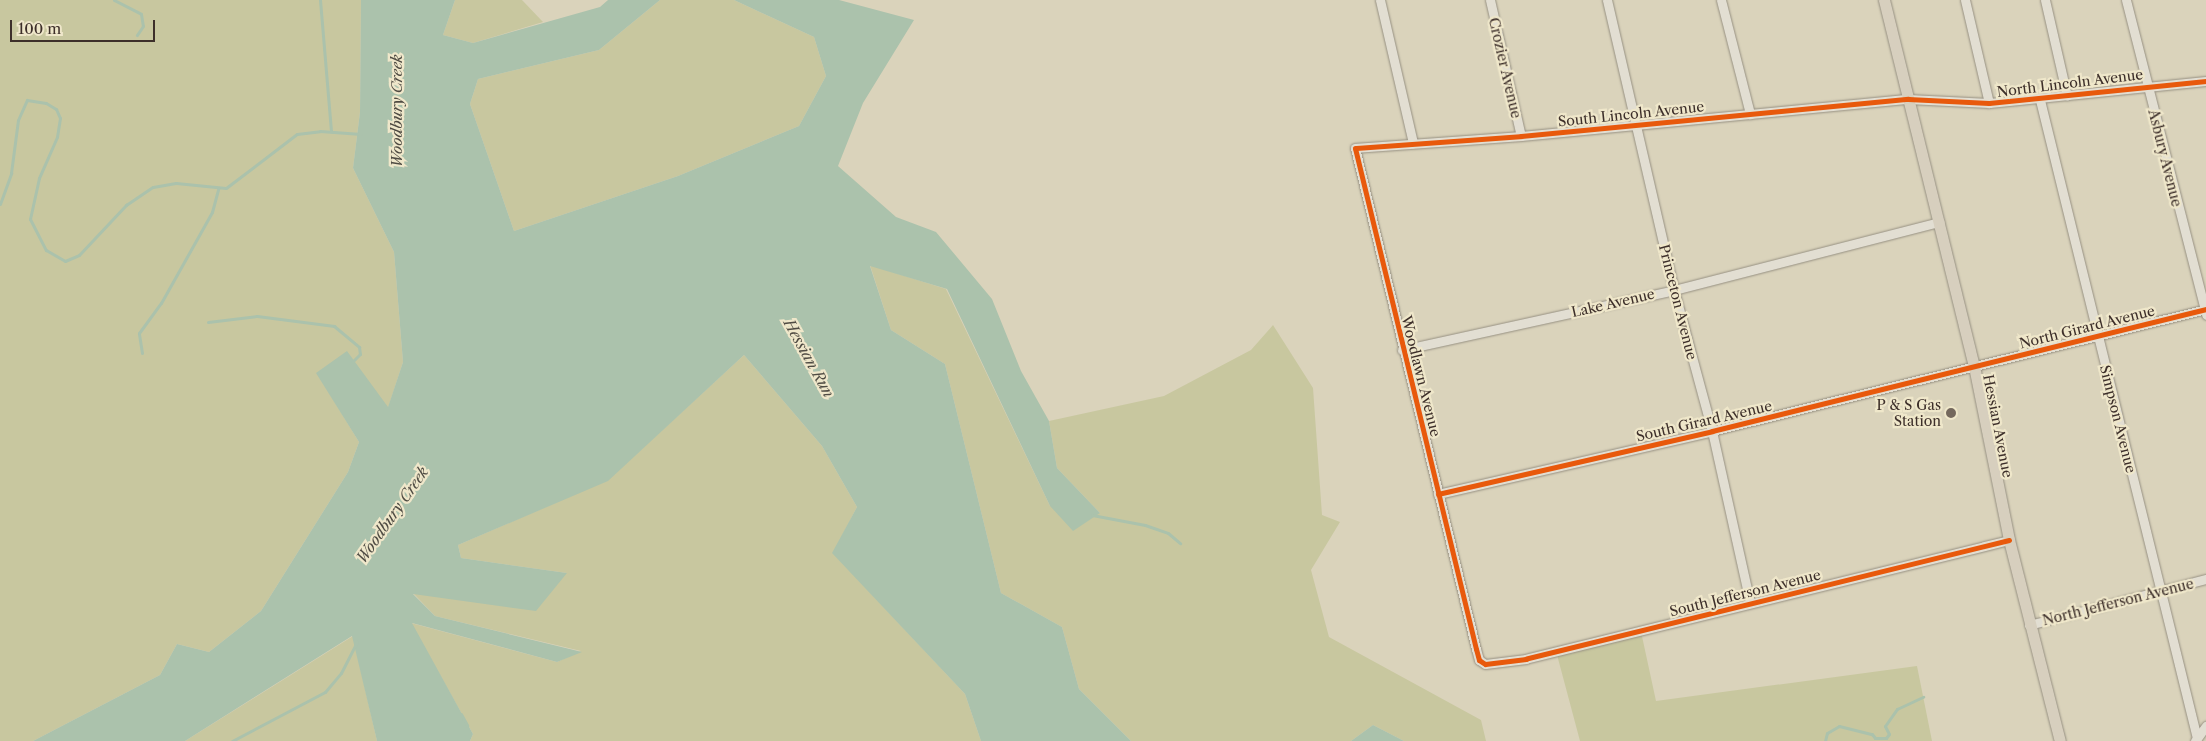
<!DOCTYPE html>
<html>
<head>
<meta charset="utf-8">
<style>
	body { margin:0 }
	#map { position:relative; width:2206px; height:741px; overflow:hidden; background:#dad3bb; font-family:"Libre Caslon Text",serif }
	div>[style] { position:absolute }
	.green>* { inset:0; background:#c8c79f }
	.water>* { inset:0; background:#abc2ac }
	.stream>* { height:3px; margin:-1.5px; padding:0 1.5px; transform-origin:1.5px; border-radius:1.5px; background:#abc2ac }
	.roads { filter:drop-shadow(0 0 1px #969082) drop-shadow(0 0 1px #969082) }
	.minor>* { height:9px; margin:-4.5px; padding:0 4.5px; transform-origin:4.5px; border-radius:4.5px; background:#e2ded2 }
	.major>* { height:11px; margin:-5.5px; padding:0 5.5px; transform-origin:5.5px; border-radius:5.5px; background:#d7cfbe }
	.cycleway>* { height:5px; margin:-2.5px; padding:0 2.5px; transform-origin:2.5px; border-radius:2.5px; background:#e8590c }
	.dots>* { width:14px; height:14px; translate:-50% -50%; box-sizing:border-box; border:2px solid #efe7ca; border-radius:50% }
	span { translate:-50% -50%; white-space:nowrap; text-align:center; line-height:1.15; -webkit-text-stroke:4.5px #efe7ca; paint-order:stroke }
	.street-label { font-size:14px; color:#3d2f2a }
	.poi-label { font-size:14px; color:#3d2f2a }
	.right { translate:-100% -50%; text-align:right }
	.water-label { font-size:15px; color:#4f4b43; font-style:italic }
	.scale { position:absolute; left:10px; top:20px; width:145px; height:22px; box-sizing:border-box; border:2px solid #3d2f2a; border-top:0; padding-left:6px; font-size:15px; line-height:18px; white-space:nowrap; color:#3d2f2a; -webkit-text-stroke:4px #efe7ca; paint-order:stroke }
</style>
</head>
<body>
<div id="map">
	<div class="green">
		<i style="clip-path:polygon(0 0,361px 0,360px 112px,353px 168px,394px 252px,403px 362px,388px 408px,317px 373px,359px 442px,348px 472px,261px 611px,209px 652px,177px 644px,160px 675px,33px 741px,0 741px)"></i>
		<i style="clip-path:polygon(455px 0,522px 0,543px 22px,473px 43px,443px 35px)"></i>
		<i style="clip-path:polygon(660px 0,734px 0,814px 37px,826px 76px,799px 126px,678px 176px,514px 231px,470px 104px,478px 79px,599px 50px)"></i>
		<i style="clip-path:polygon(870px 265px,946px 289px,1050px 506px,1100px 513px,1057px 468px,1049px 421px,1164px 396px,1251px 350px,1273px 325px,1313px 388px,1322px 515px,1340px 522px,1311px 570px,1329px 637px,1481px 720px,1486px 741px,1404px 741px,1373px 725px,1351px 741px,1131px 741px,1079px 689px,1062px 627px,1001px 593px,945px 364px,891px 330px)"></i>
		<i style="clip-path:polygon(744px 355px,822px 446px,857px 507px,833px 553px,965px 694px,981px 741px,470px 741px,473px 734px,411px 623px,557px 662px,581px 651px,435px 616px,413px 593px,567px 573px,461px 558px,458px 545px,608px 480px)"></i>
		<i style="clip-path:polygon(1640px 627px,1656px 701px,1917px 666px,1932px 741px,1580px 741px,1556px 651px)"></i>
		<i style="clip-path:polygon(353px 636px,377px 741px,185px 741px)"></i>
	</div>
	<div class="water">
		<i style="clip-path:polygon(361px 0,455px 0,443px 35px,473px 43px,600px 7px,608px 0,660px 0,599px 50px,478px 79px,470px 104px,514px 231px,678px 176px,799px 126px,826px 76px,814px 37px,734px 0,839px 0,914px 20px,863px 103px,838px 166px,896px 217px,936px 232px,992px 299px,1021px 371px,1049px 421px,1057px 468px,1100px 513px,1073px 531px,1050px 506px,947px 289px,870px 266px,891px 330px,945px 364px,1001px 593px,1062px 627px,1079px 689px,1131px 741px,981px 741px,965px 694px,832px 553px,857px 507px,822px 446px,744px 355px,608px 481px,458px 545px,461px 558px,567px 573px,536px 611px,413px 594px,435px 616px,582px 652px,557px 662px,412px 623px,473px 734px,470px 741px,377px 741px,352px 636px,185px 741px,33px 741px,160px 675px,177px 644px,209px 652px,261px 611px,348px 472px,359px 442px,316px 373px,347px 351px,388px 407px,403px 362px,394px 252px,353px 168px,360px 112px)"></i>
		<i style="clip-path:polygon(1373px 725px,1404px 741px,1351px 741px)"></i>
	</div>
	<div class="stream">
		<i style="left:114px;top:0;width:30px;rotate:27deg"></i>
		<i style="left:141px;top:14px;width:12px;rotate:81deg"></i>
		<i style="left:143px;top:26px;width:11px;rotate:124deg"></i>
		<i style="left:320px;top:0;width:132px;rotate:85.2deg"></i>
		<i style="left:0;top:204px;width:33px;rotate:-70deg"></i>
		<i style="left:11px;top:173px;width:53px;rotate:-82.5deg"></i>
		<i style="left:18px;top:120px;width:22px;rotate:-66deg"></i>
		<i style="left:27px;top:100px;width:19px;rotate:9deg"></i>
		<i style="left:46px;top:103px;width:12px;rotate:31deg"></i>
		<i style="left:56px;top:109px;width:10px;rotate:66deg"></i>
		<i style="left:60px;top:118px;width:19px;rotate:99deg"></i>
		<i style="left:57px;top:137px;width:45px;rotate:113.7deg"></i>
		<i style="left:39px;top:178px;width:42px;rotate:102.4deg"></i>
		<i style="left:30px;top:219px;width:35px;rotate:63deg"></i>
		<i style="left:46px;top:250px;width:22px;rotate:30deg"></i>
		<i style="left:65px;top:261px;width:15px;rotate:-23deg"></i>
		<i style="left:79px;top:255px;width:69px;rotate:-46.8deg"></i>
		<i style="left:126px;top:205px;width:32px;rotate:-34deg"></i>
		<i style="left:153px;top:187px;width:23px;rotate:-10deg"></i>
		<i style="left:176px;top:183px;width:50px;rotate:5.7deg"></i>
		<i style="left:226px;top:188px;width:89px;rotate:-37.3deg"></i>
		<i style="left:297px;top:134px;width:23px;rotate:-7deg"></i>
		<i style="left:320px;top:131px;width:41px;rotate:4.2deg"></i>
		<i style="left:208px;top:322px;width:49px;rotate:-7deg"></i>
		<i style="left:257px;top:316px;width:78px;rotate:7.4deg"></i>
		<i style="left:334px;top:326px;width:33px;rotate:40deg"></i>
		<i style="left:359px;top:347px;width:7px;rotate:82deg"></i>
		<i style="left:360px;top:354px;width:11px;rotate:135deg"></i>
		<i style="left:142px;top:353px;width:20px;rotate:-99deg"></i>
		<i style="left:139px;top:333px;width:37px;rotate:-54deg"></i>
		<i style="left:161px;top:303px;width:104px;rotate:-60.7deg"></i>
		<i style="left:212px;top:212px;width:24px;rotate:-75deg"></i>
		<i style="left:1092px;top:515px;width:54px;rotate:10.7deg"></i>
		<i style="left:1145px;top:525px;width:24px;rotate:19deg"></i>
		<i style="left:1168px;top:533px;width:16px;rotate:40deg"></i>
		<i style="left:461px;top:714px;width:13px;rotate:61deg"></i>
		<i style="left:232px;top:741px;width:105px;rotate:-27.8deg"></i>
		<i style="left:325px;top:692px;width:25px;rotate:-50deg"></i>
		<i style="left:341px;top:673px;width:35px;rotate:-63deg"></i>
		<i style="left:1825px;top:741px;width:8px;rotate:-76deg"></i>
		<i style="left:1827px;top:733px;width:14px;rotate:-30deg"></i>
		<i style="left:1839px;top:726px;width:34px;rotate:14deg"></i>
		<i style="left:1872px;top:734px;width:5px;rotate:53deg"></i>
		<i style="left:1875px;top:738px;width:11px"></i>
		<i style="left:1886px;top:738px;width:5px;rotate:-53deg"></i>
		<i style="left:1889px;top:734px;width:9px;rotate:-117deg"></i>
		<i style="left:1885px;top:726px;width:21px;rotate:-55deg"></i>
		<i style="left:1897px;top:709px;width:29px;rotate:-25deg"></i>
	</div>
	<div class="roads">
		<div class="minor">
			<i style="left:1380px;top:0;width:147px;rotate:77deg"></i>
			<i style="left:1490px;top:0;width:139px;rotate:77.2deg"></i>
			<i style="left:1607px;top:0;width:298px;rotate:77deg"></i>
			<i style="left:1674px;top:290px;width:146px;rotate:74.9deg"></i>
			<i style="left:1712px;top:431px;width:176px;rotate:77.5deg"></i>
			<i style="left:1721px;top:0;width:118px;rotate:75.7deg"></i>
			<i style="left:1965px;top:0;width:106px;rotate:76.9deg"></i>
			<i style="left:2045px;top:0;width:98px;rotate:77.1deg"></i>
			<i style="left:2126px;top:0;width:325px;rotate:75.7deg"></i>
			<i style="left:2040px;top:100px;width:657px;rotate:76.18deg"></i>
			<i style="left:1402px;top:350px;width:279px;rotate:-12.4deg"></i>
			<i style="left:1674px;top:290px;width:274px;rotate:-14.4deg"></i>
			<i style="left:1438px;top:494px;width:281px;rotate:-12.9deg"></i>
			<i style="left:1712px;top:431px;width:509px;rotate:-13.87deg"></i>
			<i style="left:2009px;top:540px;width:497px;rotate:166.2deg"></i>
			<i style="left:1526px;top:659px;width:41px;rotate:173deg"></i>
			<i style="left:1485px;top:664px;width:7px;rotate:-146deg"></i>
			<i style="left:1479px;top:660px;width:11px;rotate:-105deg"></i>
			<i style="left:1476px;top:649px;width:515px;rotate:-103.58deg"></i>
			<i style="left:1355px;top:148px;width:166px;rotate:-4.1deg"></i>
			<i style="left:1521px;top:136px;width:389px;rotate:-5.5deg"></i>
			<i style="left:1908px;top:99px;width:81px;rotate:2.8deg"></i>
			<i style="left:1989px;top:103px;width:218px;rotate:-5.8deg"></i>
			<i style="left:2029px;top:625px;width:183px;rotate:-14.6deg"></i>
			<i style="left:2195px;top:741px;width:19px;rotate:-54deg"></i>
		</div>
		<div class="major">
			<i style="left:1884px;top:0;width:377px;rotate:76.2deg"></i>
			<i style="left:1974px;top:366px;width:177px;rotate:78.6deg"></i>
			<i style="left:2009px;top:540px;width:207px;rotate:75.8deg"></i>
		</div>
	</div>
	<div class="cycleway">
		<i style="left:1438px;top:494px;width:281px;rotate:-12.9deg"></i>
		<i style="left:1712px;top:431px;width:509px;rotate:-13.87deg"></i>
		<i style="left:2009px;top:540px;width:497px;rotate:166.2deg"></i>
		<i style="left:1526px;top:659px;width:41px;rotate:173deg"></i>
		<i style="left:1485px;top:664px;width:7px;rotate:-146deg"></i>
		<i style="left:1479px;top:660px;width:11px;rotate:-105deg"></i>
		<i style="left:1476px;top:649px;width:515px;rotate:-103.58deg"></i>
		<i style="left:1355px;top:148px;width:166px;rotate:-4.1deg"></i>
		<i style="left:1521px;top:136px;width:389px;rotate:-5.5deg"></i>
		<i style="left:1908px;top:99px;width:81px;rotate:2.8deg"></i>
		<i style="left:1989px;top:103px;width:218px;rotate:-5.8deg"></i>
	</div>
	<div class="dots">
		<i style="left:1951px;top:413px;background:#74685d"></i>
	</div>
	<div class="street-label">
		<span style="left:1505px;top:68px;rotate:77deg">Crozier Avenue</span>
		<span style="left:2070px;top:83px;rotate:-7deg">North Lincoln Avenue</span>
		<span style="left:1631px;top:114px;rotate:-6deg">South Lincoln Avenue</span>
		<span style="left:2165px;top:158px;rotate:76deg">Asbury Avenue</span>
		<span style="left:1678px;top:302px;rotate:76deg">Princeton Avenue</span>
		<span style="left:1613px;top:303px;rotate:-13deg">Lake Avenue</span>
		<span style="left:2087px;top:327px;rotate:-14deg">North Girard Avenue</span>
		<span style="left:1421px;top:376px;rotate:76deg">Woodlawn Avenue</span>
		<span style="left:2118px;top:419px;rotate:76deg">Simpson Avenue</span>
		<span style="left:1704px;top:421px;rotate:-13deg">South Girard Avenue</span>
		<span style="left:1998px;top:426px;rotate:79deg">Hessian Avenue</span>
		<span style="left:1745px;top:593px;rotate:-14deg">South Jefferson Avenue</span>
		<span style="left:2118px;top:602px;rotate:-14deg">North Jefferson Avenue</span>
	</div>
	<div class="poi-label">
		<span class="right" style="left:1941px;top:413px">P &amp; S Gas<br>Station</span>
	</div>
	<div class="water-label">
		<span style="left:397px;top:111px;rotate:-90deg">Woodbury Creek</span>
		<span style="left:809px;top:358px;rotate:61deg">Hessian Run</span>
		<span style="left:392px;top:515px;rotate:-55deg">Woodbury Creek</span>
	</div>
	<div class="scale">100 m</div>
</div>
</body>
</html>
